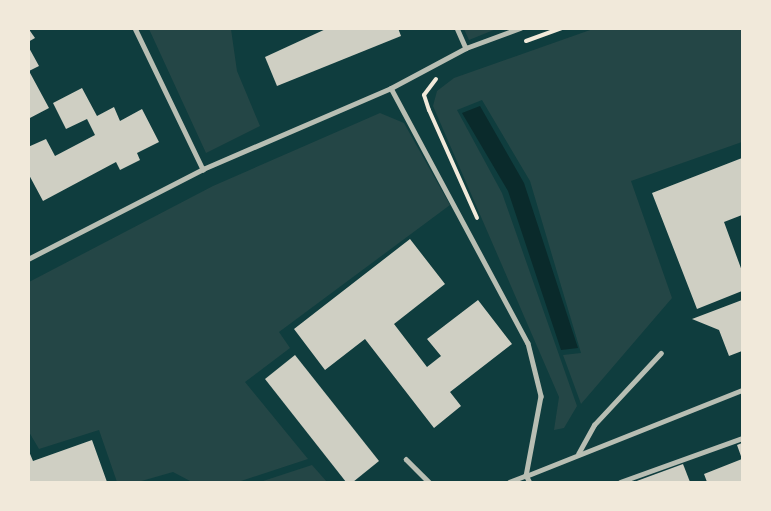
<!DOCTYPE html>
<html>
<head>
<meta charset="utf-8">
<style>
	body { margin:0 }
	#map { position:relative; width:771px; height:511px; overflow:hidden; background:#0f3d3e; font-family:"DM Sans",sans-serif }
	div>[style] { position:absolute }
	.green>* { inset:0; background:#244646 }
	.water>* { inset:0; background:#0a2a2b }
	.building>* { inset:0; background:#cfcfc3 }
	.path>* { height:4px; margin:-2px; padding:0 2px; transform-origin:2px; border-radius:2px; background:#f1e9da }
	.service>* { height:4.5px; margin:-2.25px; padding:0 2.25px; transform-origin:2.25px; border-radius:2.25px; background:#b8beb3 }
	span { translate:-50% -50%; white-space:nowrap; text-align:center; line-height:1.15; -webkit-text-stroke:4.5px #f1e9da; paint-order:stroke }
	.frame { position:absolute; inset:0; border:30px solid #f1e9da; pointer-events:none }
</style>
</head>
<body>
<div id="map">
	<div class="green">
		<i style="clip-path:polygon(149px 29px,231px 29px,237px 71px,260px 126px,206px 153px)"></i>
		<i style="clip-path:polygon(464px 29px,496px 29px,469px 40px)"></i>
		<i style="clip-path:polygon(593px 29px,742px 29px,742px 142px,631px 181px,672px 298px,581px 404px,563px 355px,581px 353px,530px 181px,482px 100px,457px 110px,502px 193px,577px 406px,564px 428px,554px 430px,559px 397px,433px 106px,437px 91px,454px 78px)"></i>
		<i style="clip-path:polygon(380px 113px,404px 123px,450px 205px,279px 332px,290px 348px,245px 382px,308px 459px,238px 482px,192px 482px,173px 472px,138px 482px,117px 482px,99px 430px,39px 449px,29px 432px,29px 282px,213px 186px)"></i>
		<i style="clip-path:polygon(312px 465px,327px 482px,260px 482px)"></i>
	</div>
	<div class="water">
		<i style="clip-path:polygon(480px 106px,524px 183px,578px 348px,561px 350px,508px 191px,462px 113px)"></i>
	</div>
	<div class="building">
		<i style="clip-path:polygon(28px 28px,35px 38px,28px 42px)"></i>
		<i style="clip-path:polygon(328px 28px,398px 28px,401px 36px,277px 86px,265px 57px)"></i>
		<i style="clip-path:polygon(28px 46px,39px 66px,29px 71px,49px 108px,28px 119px)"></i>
		<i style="clip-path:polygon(82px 88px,97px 116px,114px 107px,120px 121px,142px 109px,159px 142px,137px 153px,140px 160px,120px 170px,116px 162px,43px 201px,28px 173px,28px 147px,46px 139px,55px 156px,95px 135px,87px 119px,66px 129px,53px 103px)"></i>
		<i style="clip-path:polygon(742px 158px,742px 215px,724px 222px,742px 271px,742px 291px,697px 309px,652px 193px)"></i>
		<i style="clip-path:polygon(410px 239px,445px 284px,394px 324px,427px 367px,441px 356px,427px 339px,478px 300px,512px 344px,450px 392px,461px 406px,434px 428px,365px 339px,325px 370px,294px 329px)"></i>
		<i style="clip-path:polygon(742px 300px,742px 351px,729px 356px,719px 330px,692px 319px)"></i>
		<i style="clip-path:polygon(295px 355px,379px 461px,353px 482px,346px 482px,265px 379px)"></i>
		<i style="clip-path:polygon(92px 440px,107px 482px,28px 482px,28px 449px,33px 461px)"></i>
		<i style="clip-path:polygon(742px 443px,742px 482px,707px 482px,704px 474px,742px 459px,737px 445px)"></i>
		<i style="clip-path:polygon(683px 464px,690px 482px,634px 482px)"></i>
	</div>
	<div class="path">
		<i style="left:526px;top:41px;width:38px;rotate:-20deg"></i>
		<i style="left:436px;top:79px;width:20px;rotate:127deg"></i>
		<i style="left:424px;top:95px;width:16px;rotate:72deg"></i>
		<i style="left:429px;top:110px;width:118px;rotate:66deg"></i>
	</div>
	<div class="service">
		<i style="left:135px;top:28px;width:157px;rotate:64.3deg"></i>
		<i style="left:457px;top:28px;width:22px;rotate:66deg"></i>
		<i style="left:391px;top:88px;width:289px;rotate:61.8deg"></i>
		<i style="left:528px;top:343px;width:55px;rotate:76.2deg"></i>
		<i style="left:541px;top:396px;width:81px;rotate:100.6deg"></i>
		<i style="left:526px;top:476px;width:17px;rotate:159deg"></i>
		<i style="left:28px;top:259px;width:197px;rotate:-27.2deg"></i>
		<i style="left:203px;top:169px;width:205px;rotate:-23.3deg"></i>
		<i style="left:391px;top:88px;width:85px;rotate:-28.1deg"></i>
		<i style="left:466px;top:48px;width:58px;rotate:-20.3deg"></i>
		<i style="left:578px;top:454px;width:33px;rotate:-61deg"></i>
		<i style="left:594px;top:425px;width:98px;rotate:-47.1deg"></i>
		<i style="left:406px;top:459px;width:33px;rotate:45deg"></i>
		<i style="left:529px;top:482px;width:7px;rotate:-117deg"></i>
		<i style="left:526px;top:476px;width:232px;rotate:-21.7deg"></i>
		<i style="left:620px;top:482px;width:130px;rotate:-19.8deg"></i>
	</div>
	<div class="frame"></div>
</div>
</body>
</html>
